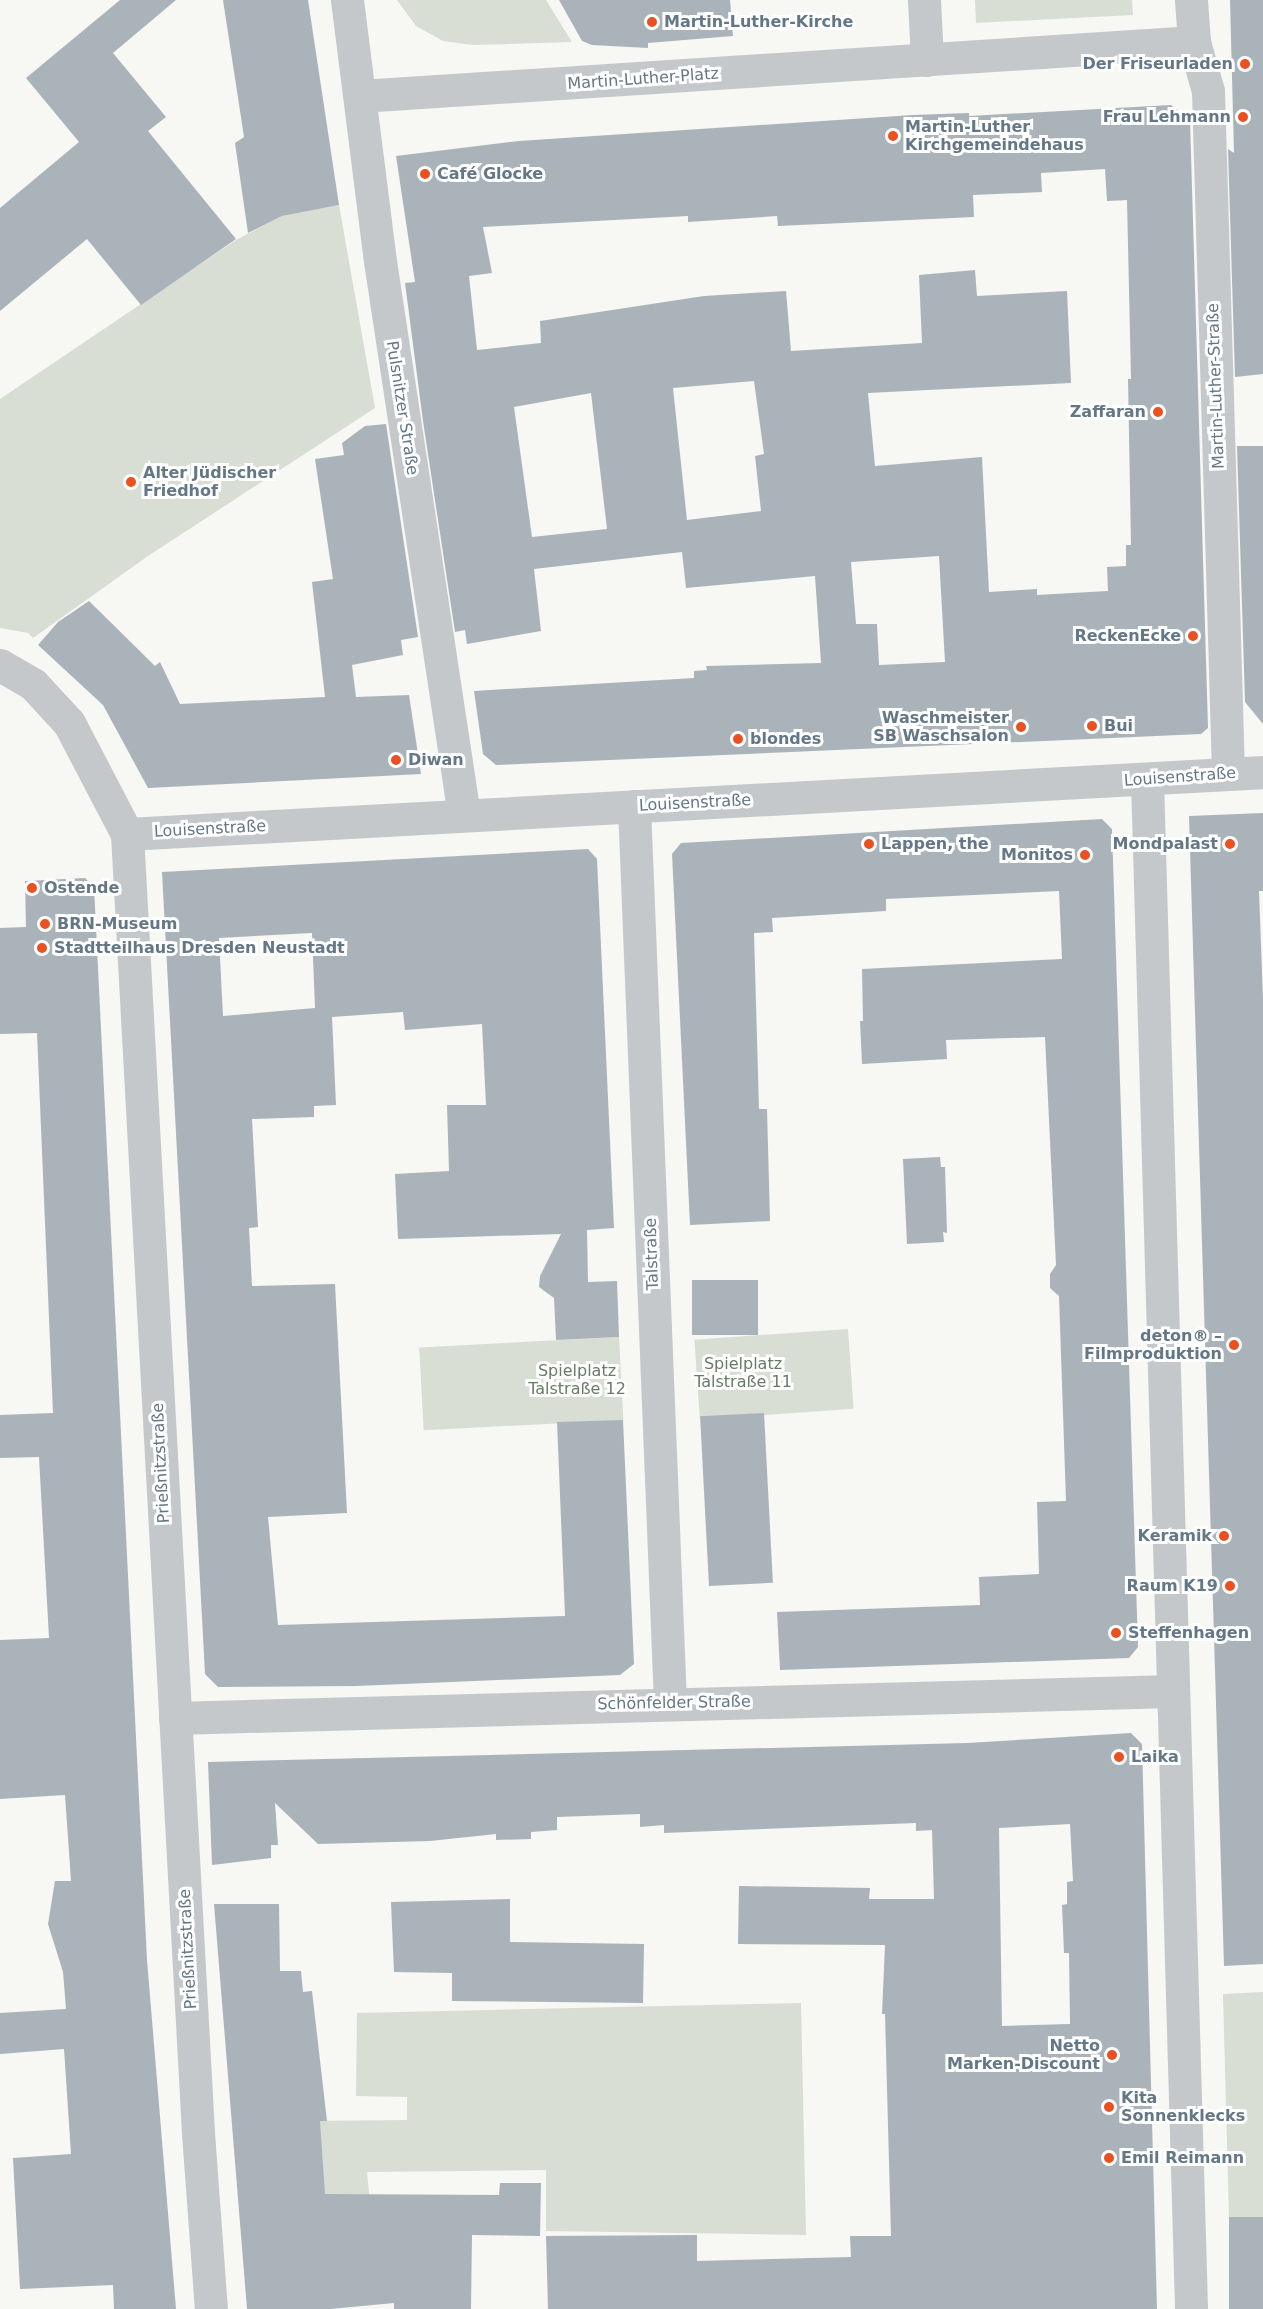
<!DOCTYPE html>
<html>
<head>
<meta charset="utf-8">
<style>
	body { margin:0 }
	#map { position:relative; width:1263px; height:2309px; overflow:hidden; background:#f7f7f3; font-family:"DejaVu Sans",sans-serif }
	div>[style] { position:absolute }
	.green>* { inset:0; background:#d8ded4; transform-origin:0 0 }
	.building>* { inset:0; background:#aab3b9; transform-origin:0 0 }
	.street>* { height:33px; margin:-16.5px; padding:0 16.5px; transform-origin:16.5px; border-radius:16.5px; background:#c4c8cb }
	.dots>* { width:16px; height:16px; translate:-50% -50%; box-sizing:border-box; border:3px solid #fff; border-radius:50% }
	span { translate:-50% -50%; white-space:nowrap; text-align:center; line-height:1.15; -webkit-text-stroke:6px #fff; paint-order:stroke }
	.poi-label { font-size:16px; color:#647786; font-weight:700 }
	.left { translate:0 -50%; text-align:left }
	.right { translate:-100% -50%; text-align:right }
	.street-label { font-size:16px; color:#647786 }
	.park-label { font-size:16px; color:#687c64 }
</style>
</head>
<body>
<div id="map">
	<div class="green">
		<i style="clip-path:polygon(397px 0,546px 0,572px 42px,473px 45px,443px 41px,416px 26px)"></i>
		<i style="clip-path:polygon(975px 0,1132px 0,1133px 15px,976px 23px)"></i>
		<i style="clip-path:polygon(339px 205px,375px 408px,148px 556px,33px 638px,28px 633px,0 628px,0 399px,236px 240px,282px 216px)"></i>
		<i style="left:848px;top:1329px;width:80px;height:154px;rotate:86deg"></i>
		<i style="left:619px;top:1337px;width:83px;height:200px;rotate:87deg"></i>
		<i style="clip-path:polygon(1263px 1992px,1263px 2217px,1229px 2218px,1223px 1994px)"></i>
		<i style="clip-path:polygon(801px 2003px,806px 2235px,546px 2231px,546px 2170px,367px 2172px,373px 2233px,321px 2233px,323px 2160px,313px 2121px,407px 2120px,407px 2097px,356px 2096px,357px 2013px)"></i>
	</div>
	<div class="building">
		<i style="clip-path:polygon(120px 0,176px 0,113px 53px,166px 117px,148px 131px,236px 239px,141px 305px,87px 239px,0 311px,0 208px,79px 142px,26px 78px)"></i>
		<i style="clip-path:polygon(223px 0,308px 0,339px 205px,282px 216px,248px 233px,235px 143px,244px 137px)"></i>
		<i style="clip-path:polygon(559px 0,730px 0,733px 36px,648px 43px,648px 48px,592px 45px,582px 41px)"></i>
		<i style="clip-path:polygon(1230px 0,1263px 0,1263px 374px,1235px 377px,1228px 149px,1234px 153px)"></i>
		<i style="clip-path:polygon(evenodd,1171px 105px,1190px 120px,1208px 728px,1201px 734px,496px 765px,483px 754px,474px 691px,694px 678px,694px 671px,707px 670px,706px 666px,821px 663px,815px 576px,686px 588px,682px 552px,534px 569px,541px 631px,467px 644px,465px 630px,455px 632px,423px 421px,405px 283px,415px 282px,396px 156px,519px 141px,913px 115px,969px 113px,969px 116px,1171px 105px,1105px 169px,1107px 201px,1127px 200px,1131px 379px,1128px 379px,1131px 545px,1126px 545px,1126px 566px,1107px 567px,1108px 591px,1037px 595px,1037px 589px,989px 592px,982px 457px,875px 466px,868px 393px,1071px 383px,1067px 291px,977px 296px,975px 270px,919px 275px,922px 343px,791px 351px,786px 291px,704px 296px,540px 321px,541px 343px,477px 350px,469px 276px,492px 273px,483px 227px,688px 216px,688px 222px,777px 216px,778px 226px,974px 217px,973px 195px,1042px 192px,1041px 173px,1105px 169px,1171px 105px,754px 381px,764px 454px,755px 456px,761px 511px,687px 520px,673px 388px,754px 381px,1171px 105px,591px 393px,607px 529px,532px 537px,514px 407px,591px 393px,1171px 105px,939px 556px,945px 662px,879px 665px,877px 624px,856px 624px,851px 562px,939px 556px)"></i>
		<i style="clip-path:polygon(386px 424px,418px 637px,401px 640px,403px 655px,352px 665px,356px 697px,409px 695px,421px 774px,148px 788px,103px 705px,38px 645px,58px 622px,89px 601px,155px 666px,160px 662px,180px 704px,325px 697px,312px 582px,333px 579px,315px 459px,344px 455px,342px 443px,365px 426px)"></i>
		<i style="clip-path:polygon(1237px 446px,1263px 446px,1263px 724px,1245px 702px)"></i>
		<i style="clip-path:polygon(1263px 813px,1263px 891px,1259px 891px,1263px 999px,1263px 1964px,1224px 1966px,1189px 816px)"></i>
		<i style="clip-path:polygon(1102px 819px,1112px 829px,1138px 1647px,1129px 1658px,780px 1670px,777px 1612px,980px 1605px,979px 1577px,1039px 1574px,1037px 1502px,1066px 1501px,1059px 1296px,1050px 1288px,1050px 1274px,1056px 1265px,1045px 1037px,946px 1040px,947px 1059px,862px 1064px,860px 1021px,863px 1021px,862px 969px,1062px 959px,1059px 891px,886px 899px,886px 911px,772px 918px,773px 932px,754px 933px,759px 1109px,767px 1109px,770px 1221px,690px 1225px,672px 854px,681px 843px)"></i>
		<i style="clip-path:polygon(evenodd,588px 849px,597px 859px,614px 1228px,587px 1230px,588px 1282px,617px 1281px,619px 1337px,556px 1340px,554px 1298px,539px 1287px,540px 1276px,561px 1234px,398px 1239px,395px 1174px,449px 1171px,447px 1105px,486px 1105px,482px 1024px,405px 1030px,403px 1012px,332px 1017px,336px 1105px,314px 1106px,314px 1117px,252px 1119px,258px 1227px,249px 1228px,252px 1286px,335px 1284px,347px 1513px,268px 1517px,278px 1625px,565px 1616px,557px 1422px,623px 1420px,634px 1664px,620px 1675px,356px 1686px,218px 1687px,205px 1674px,162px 872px,588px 849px,312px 933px,315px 1008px,223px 1016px,219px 938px,312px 933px)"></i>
		<i style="clip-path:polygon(85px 878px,94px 887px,147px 1960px,176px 2309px,114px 2309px,113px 2285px,20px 2289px,13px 2158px,71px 2154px,64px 2049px,0 2054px,0 2013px,66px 2009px,63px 1972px,48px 1924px,55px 1881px,71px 1881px,65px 1795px,0 1799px,0 1640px,49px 1638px,39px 1457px,0 1458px,0 1415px,53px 1413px,37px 1033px,0 1034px,0 928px,26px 927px,25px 881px)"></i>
		<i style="clip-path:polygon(940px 1157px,941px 1167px,945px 1167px,947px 1233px,943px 1232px,944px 1242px,907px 1244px,903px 1159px)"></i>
		<i style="left:692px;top:1280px;width:66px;height:55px"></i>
		<i style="left:764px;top:1413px;width:170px;height:64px;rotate:87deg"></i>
		<i style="clip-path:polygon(evenodd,1131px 1733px,1142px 1744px,1157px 2309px,548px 2309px,546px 2236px,697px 2235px,697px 2261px,851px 2257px,850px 2236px,891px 2236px,885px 2014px,882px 2014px,885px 1945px,738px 1944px,739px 1886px,870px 1888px,869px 1899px,934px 1899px,932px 1830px,916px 1831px,916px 1823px,664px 1833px,664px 1825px,640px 1827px,640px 1814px,557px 1817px,557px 1830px,531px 1832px,531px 1839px,496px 1840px,496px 1834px,430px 1841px,318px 1844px,275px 1803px,278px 1845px,271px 1845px,271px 1858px,212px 1865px,208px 1762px,967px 1743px,1131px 1733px,1070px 1824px,1073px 1881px,1067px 1882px,1067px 1904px,1062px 1905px,1064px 1953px,1069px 1953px,1070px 2024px,1002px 2026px,999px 1828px,1070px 1824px)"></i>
		<i style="clip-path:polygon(510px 1899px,510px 1942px,644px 1944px,643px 2003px,452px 2001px,452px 1973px,394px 1972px,391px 1902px)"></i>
		<i style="clip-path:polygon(214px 1904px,279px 1904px,280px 1971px,301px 1971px,303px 1992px,312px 1991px,327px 2121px,320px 2121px,325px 2194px,499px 2195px,500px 2183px,541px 2183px,540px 2236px,472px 2235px,471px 2309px,394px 2309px,394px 2303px,330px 2309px,247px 2309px)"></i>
		<i style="left:1263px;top:2217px;width:92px;height:34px;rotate:90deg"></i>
	</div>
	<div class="street">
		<i style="left:347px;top:0;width:263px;rotate:82.8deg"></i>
		<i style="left:380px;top:261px;width:560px;rotate:81.38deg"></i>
		<i style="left:924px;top:0;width:60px;rotate:87.1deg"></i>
		<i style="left:1191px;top:0;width:42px;rotate:85.9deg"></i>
		<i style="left:1194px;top:42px;width:51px;rotate:74.1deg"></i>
		<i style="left:1208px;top:91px;width:683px;rotate:88.32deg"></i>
		<i style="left:360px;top:96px;width:836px;rotate:-3.7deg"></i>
		<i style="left:0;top:665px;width:38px;rotate:30deg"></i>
		<i style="left:33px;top:684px;width:53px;rotate:47.3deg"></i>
		<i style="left:69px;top:723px;width:125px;rotate:62.4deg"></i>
		<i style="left:127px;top:834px;width:1301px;rotate:86.87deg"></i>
		<i style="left:198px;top:2133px;width:176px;rotate:85.8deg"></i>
		<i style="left:1147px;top:780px;width:1530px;rotate:88.35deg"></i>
		<i style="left:634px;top:806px;width:898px;rotate:87.7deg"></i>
		<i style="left:127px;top:834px;width:1138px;rotate:-3.12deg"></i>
		<i style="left:175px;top:1718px;width:998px;rotate:-1.55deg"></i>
	</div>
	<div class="dots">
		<i style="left:652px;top:22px;background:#ea5020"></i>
		<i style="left:1245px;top:64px;background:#ea5020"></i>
		<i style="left:1243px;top:117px;background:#ea5020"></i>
		<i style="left:893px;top:136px;background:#ea5020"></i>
		<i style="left:425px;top:174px;background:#ea5020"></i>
		<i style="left:1158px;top:412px;background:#ea5020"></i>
		<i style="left:131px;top:482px;background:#ea5020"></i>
		<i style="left:1193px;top:636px;background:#ea5020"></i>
		<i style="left:1092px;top:726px;background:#ea5020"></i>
		<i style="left:1021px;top:727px;background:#ea5020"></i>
		<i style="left:738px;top:739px;background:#ea5020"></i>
		<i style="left:396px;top:760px;background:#ea5020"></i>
		<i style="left:869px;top:844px;background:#ea5020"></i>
		<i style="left:1230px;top:844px;background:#ea5020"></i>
		<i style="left:1085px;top:855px;background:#ea5020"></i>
		<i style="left:32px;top:888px;background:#ea5020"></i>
		<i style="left:45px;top:924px;background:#ea5020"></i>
		<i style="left:42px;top:948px;background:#ea5020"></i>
		<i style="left:1234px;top:1345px;background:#ea5020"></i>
		<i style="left:1224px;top:1536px;background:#ea5020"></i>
		<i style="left:1230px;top:1586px;background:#ea5020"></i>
		<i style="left:1116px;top:1633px;background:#ea5020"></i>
		<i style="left:1119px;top:1757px;background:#ea5020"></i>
		<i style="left:1112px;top:2055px;background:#ea5020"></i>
		<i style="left:1109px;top:2107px;background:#ea5020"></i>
		<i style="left:1109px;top:2158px;background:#ea5020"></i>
	</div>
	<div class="poi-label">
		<span class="left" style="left:664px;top:22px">Martin-Luther-Kirche</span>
		<span class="right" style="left:1233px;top:64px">Der Friseurladen</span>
		<span class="right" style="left:1231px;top:117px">Frau Lehmann</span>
		<span class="left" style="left:905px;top:136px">Martin-Luther<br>Kirchgemeindehaus</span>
		<span class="left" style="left:437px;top:174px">Café Glocke</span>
		<span class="right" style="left:1146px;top:412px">Zaffaran</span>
		<span class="left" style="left:143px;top:482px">Alter Jüdischer<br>Friedhof</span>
		<span class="right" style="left:1181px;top:636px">ReckenEcke</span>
		<span class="right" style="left:1009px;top:727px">Waschmeister<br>SB Waschsalon</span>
		<span class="left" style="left:1104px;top:726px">Bui</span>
		<span class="left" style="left:750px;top:739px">blondes</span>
		<span class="left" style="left:408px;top:760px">Diwan</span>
		<span class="left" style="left:881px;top:844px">Lappen, the</span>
		<span class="right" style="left:1218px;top:844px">Mondpalast</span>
		<span class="right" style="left:1073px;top:855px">Monitos</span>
		<span class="left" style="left:44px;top:888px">Ostende</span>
		<span class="left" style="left:57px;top:924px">BRN-Museum</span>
		<span class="left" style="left:54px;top:948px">Stadtteilhaus Dresden Neustadt</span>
		<span class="right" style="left:1222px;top:1345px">deton® –<br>Filmproduktion</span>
		<span class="right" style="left:1212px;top:1536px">Keramik</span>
		<span class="right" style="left:1218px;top:1586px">Raum K19</span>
		<span class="left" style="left:1128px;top:1633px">Steffenhagen</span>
		<span class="left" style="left:1131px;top:1757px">Laika</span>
		<span class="right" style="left:1100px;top:2055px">Netto<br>Marken-Discount</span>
		<span class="left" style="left:1121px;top:2107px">Kita<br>Sonnenklecks</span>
		<span class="left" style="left:1121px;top:2158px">Emil Reimann</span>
	</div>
	<div class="street-label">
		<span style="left:643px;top:79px;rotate:-4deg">Martin-Luther-Platz</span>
		<span style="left:1216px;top:386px;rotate:-92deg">Martin-Luther-Straße</span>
		<span style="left:402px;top:408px;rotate:81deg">Pulsnitzer Straße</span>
		<span style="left:1180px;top:777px;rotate:-4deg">Louisenstraße</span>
		<span style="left:695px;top:803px;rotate:-3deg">Louisenstraße</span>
		<span style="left:210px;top:829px;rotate:-3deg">Louisenstraße</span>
		<span style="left:652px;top:1254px;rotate:-92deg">Talstraße</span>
		<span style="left:161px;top:1463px;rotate:-93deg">Prießnitzstraße</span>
		<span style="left:674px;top:1703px;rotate:-1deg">Schönfelder Straße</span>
		<span style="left:188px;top:1949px;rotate:-93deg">Prießnitzstraße</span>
	</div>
	<div class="park-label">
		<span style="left:743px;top:1373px">Spielplatz<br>Talstraße 11</span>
		<span style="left:577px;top:1380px">Spielplatz<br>Talstraße 12</span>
	</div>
</div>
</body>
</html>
